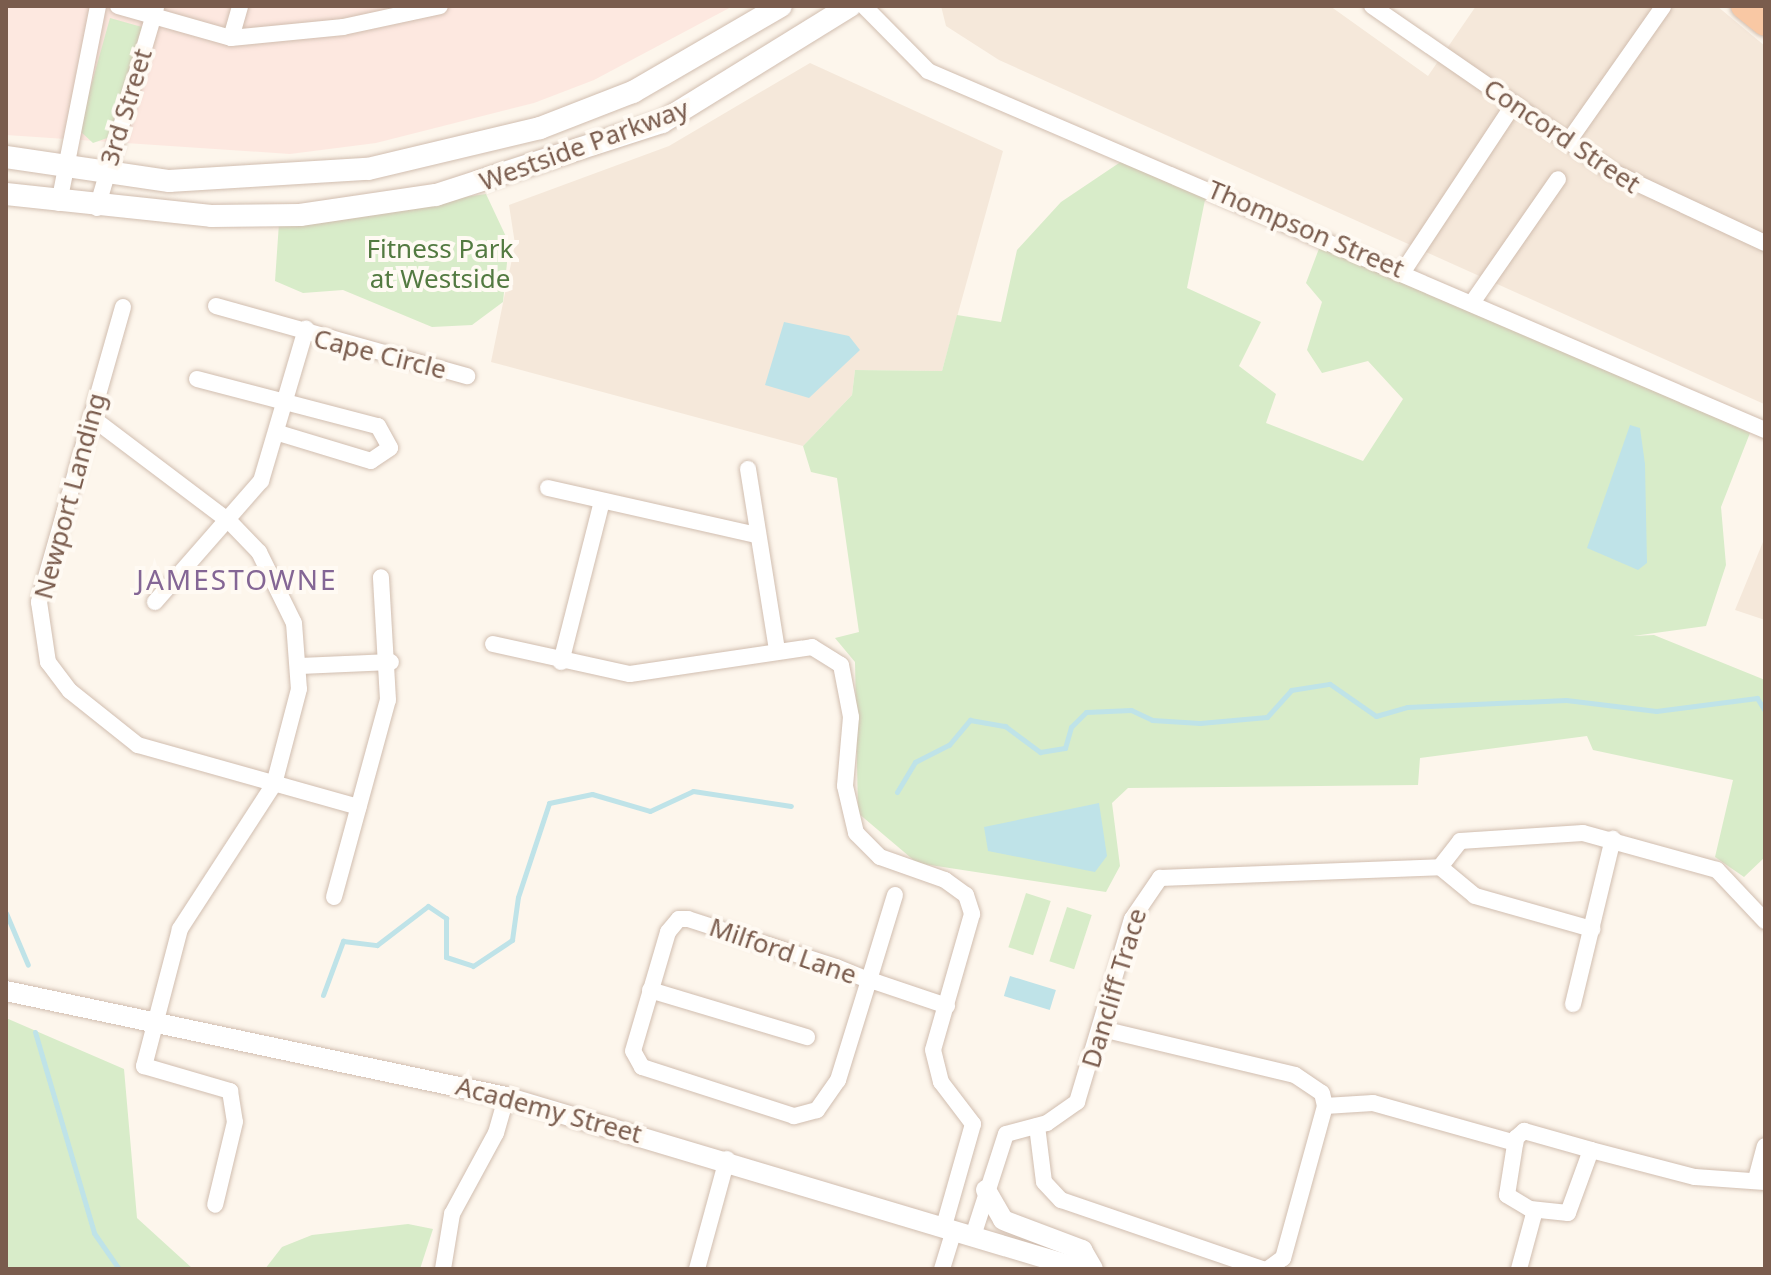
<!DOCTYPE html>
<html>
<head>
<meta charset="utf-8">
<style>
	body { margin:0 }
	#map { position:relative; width:1771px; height:1275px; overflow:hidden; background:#fdf6ec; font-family:"Noto Sans",sans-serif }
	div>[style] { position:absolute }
	.residential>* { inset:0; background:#f5e8da }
	.commercial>* { inset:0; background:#fde8e0 }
	.green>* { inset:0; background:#d8ecc9; transform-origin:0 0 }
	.water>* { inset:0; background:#bfe3e8; transform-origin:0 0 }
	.stream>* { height:5px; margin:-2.5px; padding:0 2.5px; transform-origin:2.5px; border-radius:2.5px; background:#bfe3e8 }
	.roads { filter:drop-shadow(0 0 2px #d1beb0) drop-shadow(0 0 2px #d1beb0) }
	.minor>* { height:16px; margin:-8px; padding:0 8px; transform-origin:8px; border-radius:8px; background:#fff }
	.tertiary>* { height:20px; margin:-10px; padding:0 10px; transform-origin:10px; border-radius:10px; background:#fff }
	.secondary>* { height:22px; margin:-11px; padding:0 11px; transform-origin:11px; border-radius:11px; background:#fff }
	.trunk>* { height:26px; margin:-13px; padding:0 13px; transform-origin:13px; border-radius:13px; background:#f9c8a4 }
	span { translate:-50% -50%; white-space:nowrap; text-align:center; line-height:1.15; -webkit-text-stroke:8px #fffaf3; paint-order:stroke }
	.street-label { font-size:26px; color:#7a5c4d }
	.park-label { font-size:26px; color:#537a41 }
	.neighbourhood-label { font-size:28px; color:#846695; letter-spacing:2px }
	.frame { position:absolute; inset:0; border:8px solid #7a5c4d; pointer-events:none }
</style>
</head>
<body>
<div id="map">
	<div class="residential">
		<i style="clip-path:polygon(941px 6px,1330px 6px,1428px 76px,1476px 6px,1717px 6px,1765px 46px,1764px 404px,999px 60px,946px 26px)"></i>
		<i style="clip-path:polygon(810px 63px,1003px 151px,942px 371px,855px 370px,852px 395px,803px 446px,491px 362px,515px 244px,509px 205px,669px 146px)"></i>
		<i style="clip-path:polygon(1765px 537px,1765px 620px,1735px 610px)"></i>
	</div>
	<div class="commercial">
		<i style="clip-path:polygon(6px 6px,733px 6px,594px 80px,534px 103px,376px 143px,290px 154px,6px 135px)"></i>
	</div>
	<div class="green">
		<i style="clip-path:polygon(110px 18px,142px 27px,110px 137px,93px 143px,81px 132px,84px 111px)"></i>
		<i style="clip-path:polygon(1122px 161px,1206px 195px,1187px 288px,1261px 322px,1239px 366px,1276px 394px,1266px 423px,1363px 461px,1403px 399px,1368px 361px,1322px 373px,1307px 350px,1322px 302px,1306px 283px,1320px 246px,1553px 339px,1750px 433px,1721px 507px,1726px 565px,1706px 626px,1633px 636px,1654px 635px,1765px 680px,1765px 857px,1744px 877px,1715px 857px,1733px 780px,1593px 750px,1587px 736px,1420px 758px,1418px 785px,1128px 788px,1112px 803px,1120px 866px,1106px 892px,917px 863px,858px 813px,855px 662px,835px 638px,859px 632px,837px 478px,811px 472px,803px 446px,852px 395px,855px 370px,942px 371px,957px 315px,1001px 322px,1017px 250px,1061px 202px)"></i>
		<i style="clip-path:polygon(486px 194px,509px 243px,503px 302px,472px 325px,432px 327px,343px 290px,303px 293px,275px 281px,279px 223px)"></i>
		<i style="left:1026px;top:893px;width:26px;height:57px;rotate:18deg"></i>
		<i style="left:1067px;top:907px;width:26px;height:57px;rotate:18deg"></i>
		<i style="clip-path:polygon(6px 1018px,124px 1069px,137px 1218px,193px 1269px,6px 1269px)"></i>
		<i style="clip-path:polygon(408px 1224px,433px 1229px,420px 1269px,265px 1269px,282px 1247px,312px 1235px)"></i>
	</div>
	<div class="water">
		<i style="clip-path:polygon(784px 322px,849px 336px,860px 350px,809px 398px,765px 385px)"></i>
		<i style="clip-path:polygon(1630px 425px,1640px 428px,1645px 464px,1647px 563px,1638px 570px,1587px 548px)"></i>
		<i style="clip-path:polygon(1099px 803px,1107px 856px,1095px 872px,988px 851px,984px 827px)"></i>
		<i style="left:1010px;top:976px;width:48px;height:21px;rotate:17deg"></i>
	</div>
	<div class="stream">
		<i style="left:897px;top:792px;width:35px;rotate:-59deg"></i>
		<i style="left:915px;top:762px;width:38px;rotate:-27deg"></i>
		<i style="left:949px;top:745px;width:33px;rotate:-50deg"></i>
		<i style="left:970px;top:720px;width:36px;rotate:10deg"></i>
		<i style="left:1005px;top:726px;width:44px;rotate:36.6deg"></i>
		<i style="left:1040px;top:752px;width:25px;rotate:-9deg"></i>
		<i style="left:1065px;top:748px;width:22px;rotate:-74deg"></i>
		<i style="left:1071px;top:727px;width:21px;rotate:-45deg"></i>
		<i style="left:1086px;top:712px;width:45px;rotate:-2.5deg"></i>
		<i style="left:1131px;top:710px;width:23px;rotate:25deg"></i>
		<i style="left:1152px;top:720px;width:48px;rotate:3.6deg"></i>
		<i style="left:1200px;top:723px;width:67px;rotate:-5.1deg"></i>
		<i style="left:1267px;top:717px;width:36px;rotate:-48deg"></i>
		<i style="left:1291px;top:690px;width:39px;rotate:-9deg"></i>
		<i style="left:1330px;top:684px;width:56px;rotate:34.8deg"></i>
		<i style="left:1376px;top:716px;width:32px;rotate:-16deg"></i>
		<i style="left:1407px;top:707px;width:159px;rotate:-2.5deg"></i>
		<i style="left:1566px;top:700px;width:91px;rotate:7deg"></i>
		<i style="left:1656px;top:711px;width:102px;rotate:-7.3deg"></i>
		<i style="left:1757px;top:698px;width:15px;rotate:58deg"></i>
		<i style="left:6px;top:913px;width:56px;rotate:67.1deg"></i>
		<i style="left:323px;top:995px;width:58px;rotate:-69.7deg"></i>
		<i style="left:343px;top:941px;width:34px;rotate:7deg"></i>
		<i style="left:377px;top:945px;width:64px;rotate:-37.4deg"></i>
		<i style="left:428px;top:906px;width:22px;rotate:34deg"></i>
		<i style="left:446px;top:918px;width:39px;rotate:90deg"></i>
		<i style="left:446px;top:957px;width:28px;rotate:18deg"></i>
		<i style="left:473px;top:966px;width:47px;rotate:-33.7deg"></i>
		<i style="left:512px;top:940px;width:43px;rotate:-82.1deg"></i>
		<i style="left:518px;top:897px;width:99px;rotate:-71.7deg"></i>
		<i style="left:549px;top:803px;width:44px;rotate:-11.8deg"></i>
		<i style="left:592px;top:794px;width:60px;rotate:16.3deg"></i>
		<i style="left:650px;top:811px;width:47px;rotate:-24.9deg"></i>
		<i style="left:693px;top:791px;width:99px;rotate:8.7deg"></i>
		<i style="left:35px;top:1032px;width:209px;rotate:73.6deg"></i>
		<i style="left:94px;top:1233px;width:44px;rotate:55.2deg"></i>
	</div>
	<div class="roads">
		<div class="minor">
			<i style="left:118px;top:6px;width:117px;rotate:15.8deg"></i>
			<i style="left:231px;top:38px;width:113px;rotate:-5.6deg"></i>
			<i style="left:343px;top:27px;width:99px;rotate:-12.2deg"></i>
			<i style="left:864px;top:6px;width:91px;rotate:45.4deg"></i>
			<i style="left:928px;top:71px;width:911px;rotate:23.22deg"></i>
			<i style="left:1372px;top:6px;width:290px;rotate:34.6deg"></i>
			<i style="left:1611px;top:171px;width:170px;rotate:25.1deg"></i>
			<i style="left:231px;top:38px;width:33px;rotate:-74deg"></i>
			<i style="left:1568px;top:142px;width:165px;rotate:-54.9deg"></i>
			<i style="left:59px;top:203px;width:201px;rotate:-78.8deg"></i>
			<i style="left:97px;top:208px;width:209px;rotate:-73.6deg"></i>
			<i style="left:1404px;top:270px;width:199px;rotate:-56.5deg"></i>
			<i style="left:1474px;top:300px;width:147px;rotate:-55.2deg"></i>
			<i style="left:216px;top:306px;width:261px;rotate:15.6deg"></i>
			<i style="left:123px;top:307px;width:307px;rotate:105.9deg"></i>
			<i style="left:39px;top:602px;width:61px;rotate:81.5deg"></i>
			<i style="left:48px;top:662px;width:36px;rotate:53deg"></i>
			<i style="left:70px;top:691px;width:87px;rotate:38.5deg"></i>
			<i style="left:138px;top:745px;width:229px;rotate:15.7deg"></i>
			<i style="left:197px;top:379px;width:187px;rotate:14.6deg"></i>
			<i style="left:378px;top:426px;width:25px;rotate:61deg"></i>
			<i style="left:390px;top:448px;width:23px;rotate:146deg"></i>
			<i style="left:371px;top:461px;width:97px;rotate:-163.2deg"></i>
			<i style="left:91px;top:417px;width:174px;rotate:37.1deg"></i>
			<i style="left:230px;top:522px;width:42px;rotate:46deg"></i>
			<i style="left:259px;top:552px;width:79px;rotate:63.8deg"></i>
			<i style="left:294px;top:623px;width:66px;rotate:85.7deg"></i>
			<i style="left:299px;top:689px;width:98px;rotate:104.7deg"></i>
			<i style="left:274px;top:784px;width:173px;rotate:123deg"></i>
			<i style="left:180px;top:929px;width:142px;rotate:104.7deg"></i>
			<i style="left:144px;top:1066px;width:90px;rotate:16.2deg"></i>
			<i style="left:230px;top:1091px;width:31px;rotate:81deg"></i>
			<i style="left:235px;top:1122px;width:85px;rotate:103.5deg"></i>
			<i style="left:748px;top:469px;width:184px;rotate:80.9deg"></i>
			<i style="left:548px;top:488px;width:213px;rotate:12.7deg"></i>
			<i style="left:155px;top:602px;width:161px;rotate:-48.8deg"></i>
			<i style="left:261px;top:481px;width:159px;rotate:-73.5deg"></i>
			<i style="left:493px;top:644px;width:140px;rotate:12.4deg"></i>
			<i style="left:630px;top:674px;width:184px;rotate:-8.4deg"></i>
			<i style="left:812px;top:647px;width:34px;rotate:32deg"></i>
			<i style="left:841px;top:665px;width:53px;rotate:79.1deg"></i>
			<i style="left:851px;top:717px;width:69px;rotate:95deg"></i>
			<i style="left:845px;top:786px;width:48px;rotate:76.8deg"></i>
			<i style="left:856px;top:833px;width:34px;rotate:45deg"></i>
			<i style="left:880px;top:857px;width:69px;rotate:19.5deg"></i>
			<i style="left:945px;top:880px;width:26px;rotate:36deg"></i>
			<i style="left:966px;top:895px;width:20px;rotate:72deg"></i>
			<i style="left:972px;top:914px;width:141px;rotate:106deg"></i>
			<i style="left:933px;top:1050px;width:33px;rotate:76deg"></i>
			<i style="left:941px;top:1082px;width:53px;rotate:52.7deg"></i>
			<i style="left:973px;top:1124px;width:106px;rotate:105.9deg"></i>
			<i style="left:561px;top:662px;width:166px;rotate:-75.7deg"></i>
			<i style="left:300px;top:666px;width:91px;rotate:-2.5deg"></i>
			<i style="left:1440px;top:867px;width:33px;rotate:-52deg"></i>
			<i style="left:1460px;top:841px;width:123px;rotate:-3.7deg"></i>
			<i style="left:1583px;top:833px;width:139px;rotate:15.4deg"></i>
			<i style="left:1717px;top:870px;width:70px;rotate:46.7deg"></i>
			<i style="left:895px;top:895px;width:89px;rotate:107deg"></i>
			<i style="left:869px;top:980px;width:105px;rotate:107.2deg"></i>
			<i style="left:838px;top:1080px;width:37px;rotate:125deg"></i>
			<i style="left:817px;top:1110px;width:24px;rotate:165deg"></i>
			<i style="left:794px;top:1116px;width:160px;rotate:-162.1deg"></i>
			<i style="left:642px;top:1067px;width:18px;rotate:-119deg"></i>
			<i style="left:633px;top:1051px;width:124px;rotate:-73.6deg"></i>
			<i style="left:668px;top:932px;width:17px;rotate:-50deg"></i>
			<i style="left:679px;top:919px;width:9px"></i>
			<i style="left:688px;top:919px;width:156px;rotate:18deg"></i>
			<i style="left:836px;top:967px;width:35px;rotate:22deg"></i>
			<i style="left:869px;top:980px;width:7px;rotate:16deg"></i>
			<i style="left:876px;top:982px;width:75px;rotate:18.7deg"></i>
			<i style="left:334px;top:897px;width:204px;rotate:-74.7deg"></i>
			<i style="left:388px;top:700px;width:123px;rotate:-93.3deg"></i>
			<i style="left:650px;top:990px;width:164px;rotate:16.7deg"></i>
			<i style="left:1573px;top:1004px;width:170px;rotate:-76.4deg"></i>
			<i style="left:1102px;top:1029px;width:198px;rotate:13.4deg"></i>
			<i style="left:1295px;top:1075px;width:32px;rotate:34deg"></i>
			<i style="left:1322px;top:1093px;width:13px;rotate:77deg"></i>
			<i style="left:1325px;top:1106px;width:158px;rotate:105.4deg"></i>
			<i style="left:1283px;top:1258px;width:19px;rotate:144deg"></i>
			<i style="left:1325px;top:1106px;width:48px;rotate:-3.6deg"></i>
			<i style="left:1373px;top:1103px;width:148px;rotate:15.7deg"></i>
			<i style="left:1037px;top:1126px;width:56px;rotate:82.9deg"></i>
			<i style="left:1044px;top:1182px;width:25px;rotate:47deg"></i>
			<i style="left:1061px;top:1200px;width:213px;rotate:18.9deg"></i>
			<i style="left:1524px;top:1131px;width:70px;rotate:15.8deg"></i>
			<i style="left:1591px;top:1150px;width:67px;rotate:110.1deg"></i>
			<i style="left:1568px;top:1213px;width:38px;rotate:-174deg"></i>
			<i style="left:1530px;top:1209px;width:27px;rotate:-149deg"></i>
			<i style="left:1507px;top:1195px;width:58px;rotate:-81deg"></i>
			<i style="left:1516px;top:1138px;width:11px;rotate:-41deg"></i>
			<i style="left:1591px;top:1150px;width:107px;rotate:14.6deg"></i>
			<i style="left:1695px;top:1177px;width:70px;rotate:4.1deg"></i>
			<i style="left:1756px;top:1179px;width:34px;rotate:-75deg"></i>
			<i style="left:973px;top:1236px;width:107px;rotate:-72.1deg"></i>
			<i style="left:1006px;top:1134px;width:42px;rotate:-15deg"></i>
			<i style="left:1047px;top:1123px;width:37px;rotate:-35deg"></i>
			<i style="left:1077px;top:1102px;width:191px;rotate:-73.3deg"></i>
			<i style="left:1132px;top:919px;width:50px;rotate:-55.7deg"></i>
			<i style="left:1160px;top:878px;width:280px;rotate:-2.2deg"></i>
			<i style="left:1440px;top:867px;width:45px;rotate:39.6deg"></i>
			<i style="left:1475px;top:896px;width:122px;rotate:15.8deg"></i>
			<i style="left:443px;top:1269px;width:56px;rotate:-80.7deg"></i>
			<i style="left:452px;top:1214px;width:92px;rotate:-61.5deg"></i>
			<i style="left:496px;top:1133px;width:37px;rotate:-74deg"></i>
			<i style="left:697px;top:1269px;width:114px;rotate:-74.7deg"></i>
			<i style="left:942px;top:1269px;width:41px;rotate:-72.9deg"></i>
			<i style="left:1519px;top:1269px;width:61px;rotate:-74.8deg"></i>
		</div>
		<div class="tertiary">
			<i style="left:6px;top:991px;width:511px;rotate:11.97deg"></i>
			<i style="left:506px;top:1097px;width:600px;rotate:16.65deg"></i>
			<i style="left:986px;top:1190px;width:34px;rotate:60deg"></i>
			<i style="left:1003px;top:1220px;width:85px;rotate:20.8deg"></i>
			<i style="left:1082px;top:1250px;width:22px;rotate:60deg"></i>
		</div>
		<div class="secondary">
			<i style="left:6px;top:157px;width:165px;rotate:8.4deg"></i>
			<i style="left:169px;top:181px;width:199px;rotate:-3.5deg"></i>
			<i style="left:368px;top:169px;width:177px;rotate:-13.4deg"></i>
			<i style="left:540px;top:128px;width:100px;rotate:-21.2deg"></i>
			<i style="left:633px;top:92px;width:171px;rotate:-30.2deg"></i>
			<i style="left:6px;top:194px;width:206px;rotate:6.1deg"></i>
			<i style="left:211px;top:216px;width:89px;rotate:-0.6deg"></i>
			<i style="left:300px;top:215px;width:137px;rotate:-8.4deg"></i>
			<i style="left:436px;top:195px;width:237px;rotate:-17.9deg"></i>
			<i style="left:662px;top:122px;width:221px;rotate:-31.7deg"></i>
		</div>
		<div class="trunk">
			<i style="left:1744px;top:6px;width:27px;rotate:39deg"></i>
		</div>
	</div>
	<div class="street-label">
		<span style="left:126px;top:107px;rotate:-73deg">3rd Street</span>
		<span style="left:1562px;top:136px;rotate:34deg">Concord Street</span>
		<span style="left:584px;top:145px;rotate:-20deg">Westside Parkway</span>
		<span style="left:1306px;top:229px;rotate:23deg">Thompson Street</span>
		<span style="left:380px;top:354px;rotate:14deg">Cape Circle</span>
		<span style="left:70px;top:496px;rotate:-75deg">Newport Landing</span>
		<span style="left:783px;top:951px;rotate:19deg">Milford Lane</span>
		<span style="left:1114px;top:988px;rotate:-73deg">Dancliff Trace</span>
		<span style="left:549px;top:1110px;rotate:15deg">Academy Street</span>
	</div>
	<div class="park-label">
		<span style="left:440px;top:264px">Fitness Park<br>at Westside</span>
	</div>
	<div class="neighbourhood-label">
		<span style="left:237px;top:579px">JAMESTOWNE</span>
	</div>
	<div class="frame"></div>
</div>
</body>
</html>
